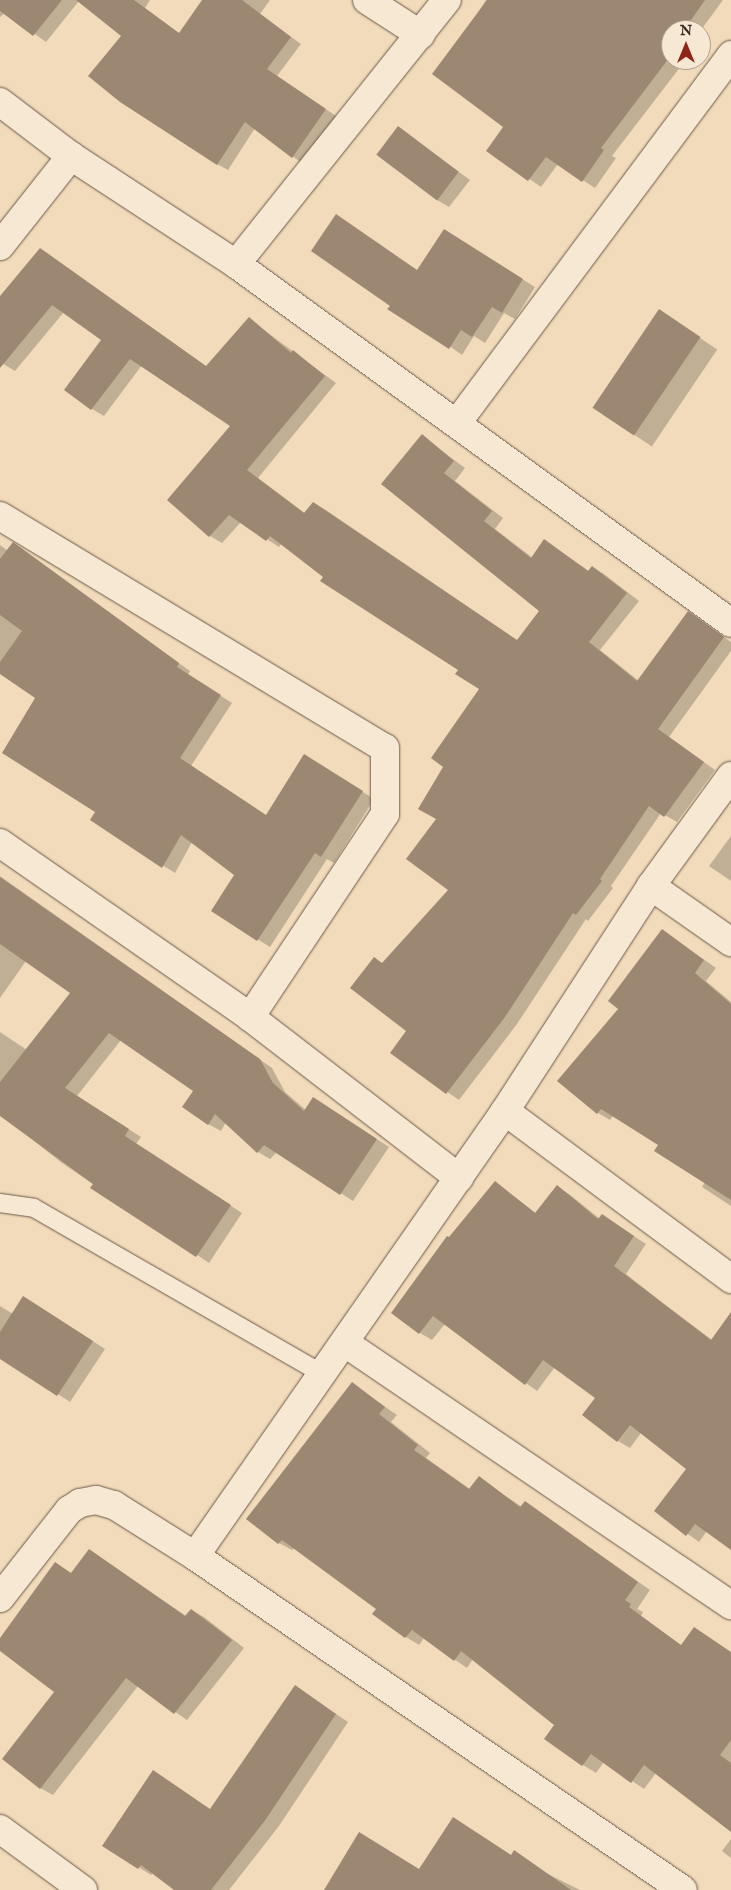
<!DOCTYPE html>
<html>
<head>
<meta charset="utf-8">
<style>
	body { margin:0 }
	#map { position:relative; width:731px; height:1890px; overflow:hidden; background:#f2dbbb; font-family:"IM FELL English",serif }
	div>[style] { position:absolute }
	.shadow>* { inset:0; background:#0003; transform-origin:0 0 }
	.building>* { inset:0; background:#9c8772; transform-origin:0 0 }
	.roads { filter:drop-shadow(0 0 1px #6b5849) drop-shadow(0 0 1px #6b5849) }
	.lane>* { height:18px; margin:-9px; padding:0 9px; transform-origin:9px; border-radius:9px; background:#f7e8d3 }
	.street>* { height:28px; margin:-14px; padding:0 14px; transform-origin:14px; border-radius:14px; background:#f7e8d3 }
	span { translate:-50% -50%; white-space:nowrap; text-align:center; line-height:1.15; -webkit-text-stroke:4px #f7e8d3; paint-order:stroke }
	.north { position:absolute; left:661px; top:20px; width:50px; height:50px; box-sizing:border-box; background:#f7e8d3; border:1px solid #ad9d8d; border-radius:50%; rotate:0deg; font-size:14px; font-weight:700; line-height:20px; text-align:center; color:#3e2c23 }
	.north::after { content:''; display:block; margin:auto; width:18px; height:22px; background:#8f2418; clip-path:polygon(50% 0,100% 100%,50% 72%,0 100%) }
</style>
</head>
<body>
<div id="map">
	<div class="shadow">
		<i style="clip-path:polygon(0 0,150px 0,145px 8px,180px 34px,203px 0,270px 0,260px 14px,301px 44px,277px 76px,336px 116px,303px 164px,255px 128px,228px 170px,217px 164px,123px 36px,79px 1px,46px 42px,5px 13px,0 17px)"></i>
		<i style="clip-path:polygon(486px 0,723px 0,701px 30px,671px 30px,671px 60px,680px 60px,678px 64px,681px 66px,612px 156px,616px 158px,595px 188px,558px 164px,541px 187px,488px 150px,504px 127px,456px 48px)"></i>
		<i style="clip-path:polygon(398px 128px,470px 180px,449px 207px,437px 200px)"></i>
		<i style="clip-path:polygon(337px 216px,418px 271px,456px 238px,535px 287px,515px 319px,504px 313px,485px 343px,474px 336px,462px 355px,392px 305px)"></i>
		<i style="clip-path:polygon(41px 249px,207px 367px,249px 319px,336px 383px,258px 478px,306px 514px,314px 503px,326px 510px,518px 641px,540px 610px,383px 483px,422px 436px,465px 468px,455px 481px,503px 518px,495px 529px,533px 558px,545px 541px,589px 571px,592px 567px,604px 574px,639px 601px,600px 650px,639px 681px,688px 613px,731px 642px,731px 651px,669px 737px,715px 770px,677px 822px,661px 813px,611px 886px,613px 888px,588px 921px,586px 919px,517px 1024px,459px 1100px,391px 1053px,408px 1031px,383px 964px,450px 890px,438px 819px,445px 767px,481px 689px,459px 670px,282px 543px,279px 547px,241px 522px,222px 543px,210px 536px,232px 426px,142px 365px,104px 416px,92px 409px,66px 389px,102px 340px,64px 312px,15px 371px,0 362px,0 298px)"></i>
		<i style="left:660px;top:311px;width:69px;height:117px;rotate:34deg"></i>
		<i style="clip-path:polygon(14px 544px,190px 671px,188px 675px,232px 703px,191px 766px,266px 816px,317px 763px,374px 799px,334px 863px,327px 859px,270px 947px,212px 911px,236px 875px,192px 842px,175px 873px,91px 820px,97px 811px,37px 698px,0 672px,0 545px,8px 551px)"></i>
		<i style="clip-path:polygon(731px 836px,731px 881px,709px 866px)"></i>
		<i style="clip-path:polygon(0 876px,272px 1068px,285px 1092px,306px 1110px,314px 1098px,389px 1147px,353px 1201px,277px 1152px,270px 1159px,258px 1152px,226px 1122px,221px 1131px,208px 1124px,195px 1091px,121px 1040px,77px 1096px,141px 1137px,136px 1144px,242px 1213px,209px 1263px,62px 1163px,0 1114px,0 1032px,27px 1050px,72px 993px,26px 961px,0 998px)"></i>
		<i style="clip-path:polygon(662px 930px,716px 968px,706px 981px,731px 1002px,731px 1206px,702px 1187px,705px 1182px,660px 1145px,613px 1116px,610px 1120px,598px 1113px,620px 1009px)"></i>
		<i style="clip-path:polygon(496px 1183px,536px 1213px,557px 1187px,569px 1194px,600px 1219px,614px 1223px,646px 1244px,626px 1274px,663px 1303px,712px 1340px,731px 1321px,731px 1549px,707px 1531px,699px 1542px,656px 1511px,688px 1469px,641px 1433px,630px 1448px,618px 1441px,597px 1398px,555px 1367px,537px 1391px,445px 1324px,432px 1340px,420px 1333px,450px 1239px)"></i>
		<i style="clip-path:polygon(24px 1297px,105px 1349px,70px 1402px,0 1356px,0 1306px,13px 1314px)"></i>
		<i style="clip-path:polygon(352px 1384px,397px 1415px,391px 1422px,430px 1453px,426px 1458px,470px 1489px,479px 1478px,522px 1507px,525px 1502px,650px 1590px,637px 1609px,643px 1612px,641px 1616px,682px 1646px,731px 1652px,731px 1830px,656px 1773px,644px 1789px,604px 1762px,596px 1773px,583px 1765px,546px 1739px,556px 1725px,473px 1659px,467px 1668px,424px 1638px,419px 1645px,406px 1637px,374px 1614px,378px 1609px,295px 1547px,292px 1550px,279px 1543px,248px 1519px)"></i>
		<i style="clip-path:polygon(90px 1550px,186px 1616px,191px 1610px,204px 1617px,244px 1648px,187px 1720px,138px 1686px,53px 1795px,40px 1788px,56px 1692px,0 1649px,0 1640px,55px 1563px,72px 1574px)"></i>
		<i style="clip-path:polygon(296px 1687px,348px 1722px,279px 1826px,229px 1890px,176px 1890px,153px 1873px,151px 1875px,104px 1845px,211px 1810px)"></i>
		<i style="clip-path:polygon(731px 1839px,731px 1858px,722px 1851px)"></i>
		<i style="clip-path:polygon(512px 1856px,580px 1890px,418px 1890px)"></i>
	</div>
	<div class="building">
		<i style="clip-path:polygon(0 0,62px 0,33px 36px,0 11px)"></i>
		<i style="clip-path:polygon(76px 0,134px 0,179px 33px,202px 0,242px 0,291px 37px,267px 69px,326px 109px,292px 158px,245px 122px,217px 165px,120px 102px,88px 76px,121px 36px)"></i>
		<i style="clip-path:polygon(487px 0,705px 0,684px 30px,671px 30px,671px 49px,666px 56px,669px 58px,601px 148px,604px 150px,582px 182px,546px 157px,528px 181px,486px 151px,503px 127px,432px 74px)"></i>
		<i style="left:398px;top:126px;width:76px;height:36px;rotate:37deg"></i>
		<i style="clip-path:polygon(336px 214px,417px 270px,444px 229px,523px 279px,502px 313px,492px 307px,472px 337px,461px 330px,449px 349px,387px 309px,390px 306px,311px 251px)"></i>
		<i style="clip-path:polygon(40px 248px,206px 366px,249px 317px,291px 353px,293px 350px,325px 376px,247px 470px,304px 513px,313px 502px,517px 640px,539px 611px,381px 484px,422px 434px,454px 461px,444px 473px,492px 511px,484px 521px,531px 558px,544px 539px,588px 571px,592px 566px,627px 593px,589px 642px,637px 681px,688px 611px,724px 637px,658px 729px,704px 762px,664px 817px,649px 806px,600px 879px,602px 881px,576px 915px,573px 913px,505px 1017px,446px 1094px,390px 1053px,406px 1031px,350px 988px,374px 957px,382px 963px,448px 890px,406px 859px,436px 819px,418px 809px,443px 767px,431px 758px,479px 689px,455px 674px,458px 670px,320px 581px,323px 577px,270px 536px,266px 541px,229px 515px,209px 537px,167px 500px,230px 426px,130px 359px,91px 410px,64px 390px,101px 340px,52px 305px,0 368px,0 296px)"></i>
		<i style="left:659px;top:309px;width:50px;height:119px;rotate:34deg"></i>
		<i style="clip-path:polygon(13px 542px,179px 663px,177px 667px,221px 695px,180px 758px,266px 815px,304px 754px,363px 791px,321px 857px,315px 853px,257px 941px,211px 911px,234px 875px,181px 835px,162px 868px,90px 820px,95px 812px,2px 753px,35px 698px,0 674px,0 662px,22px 631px,0 615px,0 559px)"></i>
		<i style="clip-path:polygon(0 877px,260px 1059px,273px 1083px,304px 1111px,313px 1097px,377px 1139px,340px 1195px,264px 1145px,257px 1153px,215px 1114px,208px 1125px,182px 1107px,193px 1091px,109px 1033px,65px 1088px,129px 1129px,125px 1136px,231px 1205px,196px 1257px,90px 1188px,93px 1184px,0 1116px,0 1082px,70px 993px,0 944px)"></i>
		<i style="clip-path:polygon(662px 929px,704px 960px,695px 973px,731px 1004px,731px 1200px,654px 1151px,658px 1145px,601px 1109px,597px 1114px,557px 1081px,618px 1009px,608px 1001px)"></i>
		<i style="clip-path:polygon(495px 1181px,535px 1213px,557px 1185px,598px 1219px,602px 1214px,634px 1236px,614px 1266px,711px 1340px,731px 1312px,731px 1550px,695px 1524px,686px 1536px,654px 1511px,686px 1469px,630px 1425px,617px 1442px,582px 1415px,595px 1398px,543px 1360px,525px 1385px,433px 1316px,419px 1334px,391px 1313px,447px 1236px,449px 1237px)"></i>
		<i style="clip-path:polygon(23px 1296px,93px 1341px,57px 1396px,0 1359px,0 1332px)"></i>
		<i style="clip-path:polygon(352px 1382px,385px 1407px,379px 1414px,418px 1445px,414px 1450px,469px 1489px,479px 1476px,520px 1507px,525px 1501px,638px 1582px,625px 1600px,631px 1604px,629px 1607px,681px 1645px,694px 1627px,731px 1652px,731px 1740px,720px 1755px,731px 1763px,731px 1832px,644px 1765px,631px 1783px,591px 1754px,582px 1766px,544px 1739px,554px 1725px,461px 1651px,454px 1661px,412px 1630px,405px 1638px,372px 1614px,376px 1609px,282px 1540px,278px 1544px,246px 1519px)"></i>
		<i style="clip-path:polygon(89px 1549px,185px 1616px,191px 1609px,232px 1640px,174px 1714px,126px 1678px,40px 1789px,2px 1759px,54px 1692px,0 1651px,0 1638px,55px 1562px,71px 1573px)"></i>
		<i style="clip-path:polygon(295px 1685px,336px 1714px,266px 1819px,211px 1890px,174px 1890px,141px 1865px,138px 1869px,102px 1846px,153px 1770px,210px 1809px)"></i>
		<i style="clip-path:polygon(453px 1817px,511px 1855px,514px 1850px,571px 1890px,324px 1890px,359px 1832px,419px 1869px)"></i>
	</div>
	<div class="roads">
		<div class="lane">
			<i style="left:0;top:1203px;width:34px;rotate:8deg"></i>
			<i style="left:34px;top:1208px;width:333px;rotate:29.9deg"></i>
		</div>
		<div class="street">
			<i style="left:367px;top:0;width:64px;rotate:32.9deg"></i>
			<i style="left:0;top:102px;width:89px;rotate:37.3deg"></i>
			<i style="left:71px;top:156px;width:197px;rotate:33.2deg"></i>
			<i style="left:236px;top:264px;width:611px;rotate:35.95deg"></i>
			<i style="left:0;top:246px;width:115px;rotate:-51.7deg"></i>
			<i style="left:236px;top:264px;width:338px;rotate:-51.4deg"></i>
			<i style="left:457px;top:423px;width:459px;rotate:-53.3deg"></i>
			<i style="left:0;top:516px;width:449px;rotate:31.1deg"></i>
			<i style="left:385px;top:748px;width:66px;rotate:90deg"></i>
			<i style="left:385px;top:814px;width:244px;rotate:123.6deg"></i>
			<i style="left:0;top:843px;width:305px;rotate:34.8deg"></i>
			<i style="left:250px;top:1017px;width:264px;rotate:37.6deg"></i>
			<i style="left:651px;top:886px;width:98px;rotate:35deg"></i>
			<i style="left:505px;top:1111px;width:282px;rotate:36.6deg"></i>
			<i style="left:345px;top:1343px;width:467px;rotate:34.2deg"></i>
			<i style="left:195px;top:1556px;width:542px;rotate:-55.14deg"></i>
			<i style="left:505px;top:1111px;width:268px;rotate:-57deg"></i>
			<i style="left:651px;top:886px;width:136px;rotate:-54deg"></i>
			<i style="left:0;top:1598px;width:112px;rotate:-51.9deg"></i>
			<i style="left:69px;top:1510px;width:13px;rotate:-32deg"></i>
			<i style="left:80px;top:1503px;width:16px;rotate:-11deg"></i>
			<i style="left:96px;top:1500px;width:19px;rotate:16deg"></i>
			<i style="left:114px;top:1505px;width:96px;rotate:32.2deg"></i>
			<i style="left:195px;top:1556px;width:591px;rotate:34.39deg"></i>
			<i style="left:0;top:1829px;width:103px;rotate:36.3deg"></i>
		</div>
	</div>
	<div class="north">N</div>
</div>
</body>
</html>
